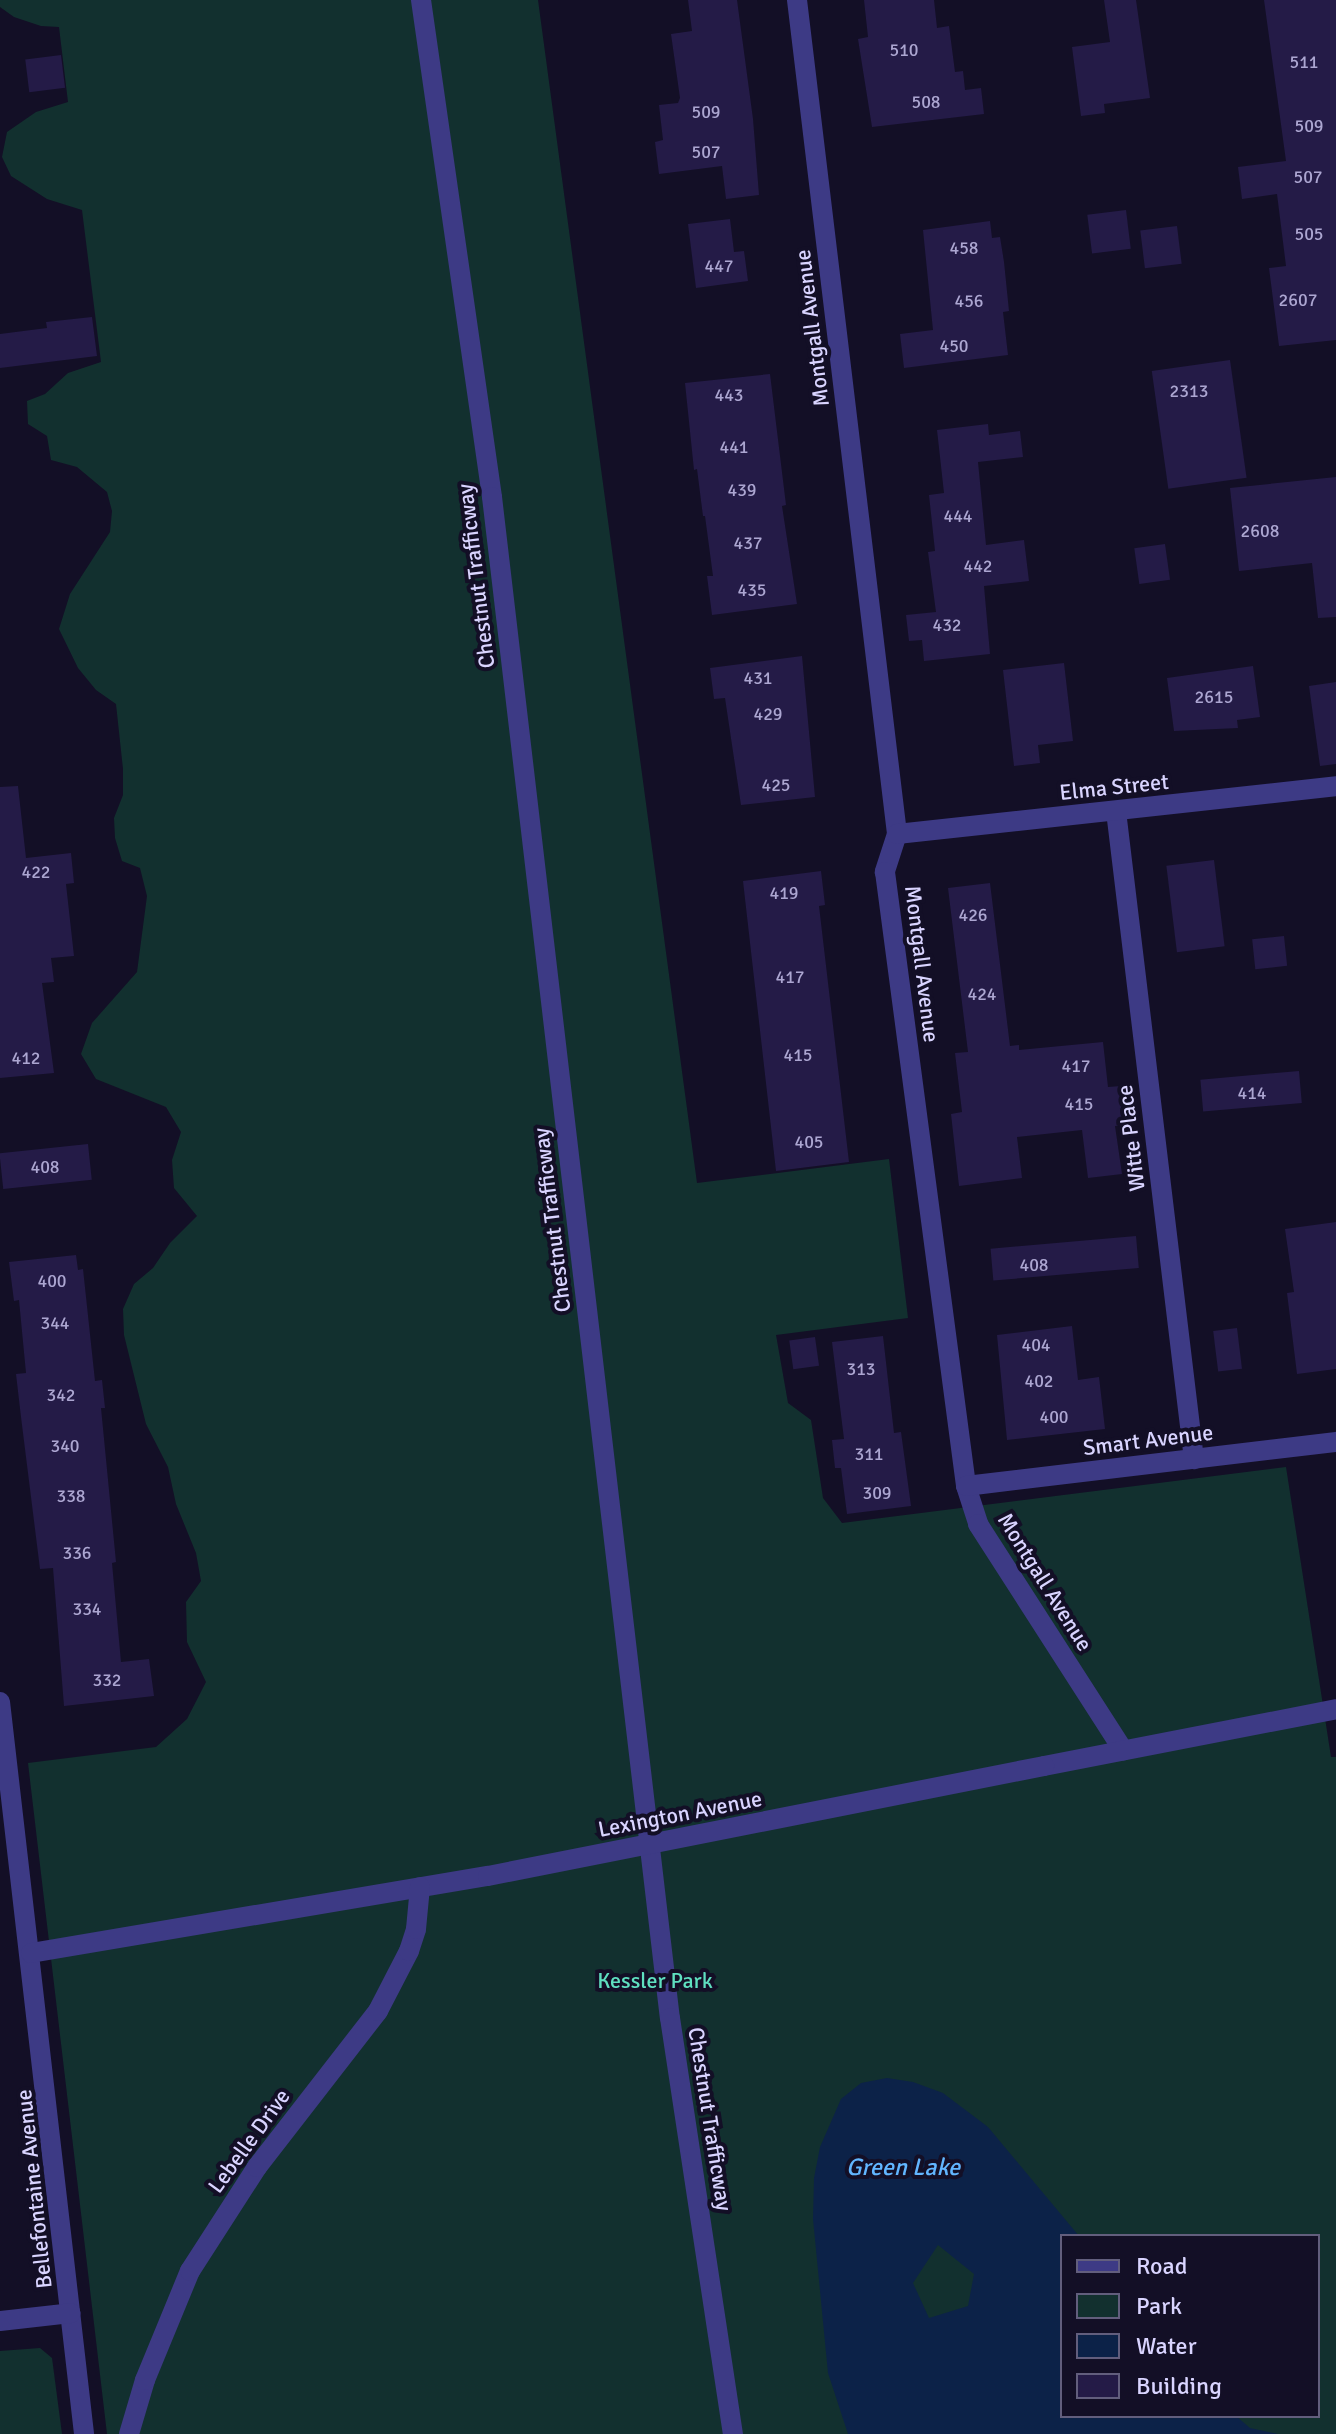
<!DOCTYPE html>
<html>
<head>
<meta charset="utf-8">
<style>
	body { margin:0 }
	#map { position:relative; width:1336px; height:2434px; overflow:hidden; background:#130f26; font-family:Signika,sans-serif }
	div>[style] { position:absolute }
	.green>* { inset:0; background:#12302f }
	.water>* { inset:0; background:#0c2248 }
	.building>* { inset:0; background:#241b47; transform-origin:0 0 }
	.minor>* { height:20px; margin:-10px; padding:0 10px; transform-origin:10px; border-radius:10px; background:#3d3a85 }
	.minor-bridge>* { height:20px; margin:-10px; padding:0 10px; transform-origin:10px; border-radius:10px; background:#3d3a85 }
	span { translate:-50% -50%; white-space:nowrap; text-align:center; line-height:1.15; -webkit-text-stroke:8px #130f26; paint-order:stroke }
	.number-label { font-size:18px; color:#aca6d1 }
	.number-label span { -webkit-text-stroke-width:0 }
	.street-label { font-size:22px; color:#d9d4ff }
	.park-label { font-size:22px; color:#5fe0c0 }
	.water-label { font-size:24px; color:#62b6ff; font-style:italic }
	.legend { position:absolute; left:1060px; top:2234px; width:260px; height:184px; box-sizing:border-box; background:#130f26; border:2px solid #625e7d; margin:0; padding:10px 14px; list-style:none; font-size:24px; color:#d9d4ff }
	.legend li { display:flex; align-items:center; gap:16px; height:40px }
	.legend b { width:40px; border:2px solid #625e7d }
</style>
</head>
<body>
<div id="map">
	<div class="green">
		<i style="clip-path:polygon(evenodd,0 0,538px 0,697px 1183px,889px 1159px,908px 1318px,776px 1335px,788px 1403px,811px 1420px,823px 1498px,842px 1523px,1286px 1467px,1331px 1757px,1336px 1757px,1336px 2434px,107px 2434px,28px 1763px,156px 1747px,187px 1719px,206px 1682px,187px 1642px,186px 1602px,201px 1581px,196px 1553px,176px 1504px,168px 1467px,146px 1424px,124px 1335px,123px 1309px,134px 1284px,153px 1268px,170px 1243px,197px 1216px,174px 1188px,172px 1160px,181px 1132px,166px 1107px,96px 1079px,81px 1054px,92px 1023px,137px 972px,147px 896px,140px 868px,122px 861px,115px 838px,114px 818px,123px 795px,123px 769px,116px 704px,96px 690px,78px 668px,59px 629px,70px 594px,110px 532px,112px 511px,107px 492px,77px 467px,51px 460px,47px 436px,28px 424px,27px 401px,45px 394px,68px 373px,101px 362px,82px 210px,47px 199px,11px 176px,2px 157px,7px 132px,36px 112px,68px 102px,59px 27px,41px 26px,14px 17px,0 7px,0 0,1062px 2236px,1318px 2236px,1318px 2416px,1062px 2416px,1062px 2236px)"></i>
		<i style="clip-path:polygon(40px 2348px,52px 2358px,62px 2434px,0 2434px,0 2351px)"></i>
	</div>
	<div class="water">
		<i style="clip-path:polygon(evenodd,887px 2078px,913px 2082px,943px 2093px,988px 2127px,1079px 2236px,1062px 2236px,1062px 2416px,1236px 2416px,1250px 2428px,1278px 2434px,848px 2434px,828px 2373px,813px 2219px,814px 2178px,820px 2147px,841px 2099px,861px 2083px,887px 2078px,938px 2245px,974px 2274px,968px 2306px,929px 2318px,913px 2283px,938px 2245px)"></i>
	</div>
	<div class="building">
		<i style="clip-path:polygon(688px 0,737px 0,753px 119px,759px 195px,726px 199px,722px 166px,659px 174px,655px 142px,663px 140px,659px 105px,678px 103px,680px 98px,671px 34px,692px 31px)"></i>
		<i style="clip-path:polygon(864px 0,934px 0,937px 28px,949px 26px,955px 72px,963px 71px,965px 90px,981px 88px,984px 114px,872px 127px,858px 39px,868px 37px)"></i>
		<i style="clip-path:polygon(1104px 0,1136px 0,1150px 98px,1104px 104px,1105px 113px,1081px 116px,1072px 47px,1110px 42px)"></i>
		<i style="clip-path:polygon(1264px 0,1336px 0,1336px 340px,1279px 346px,1269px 268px,1286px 266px,1277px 194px,1242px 199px,1238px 167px,1286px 161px)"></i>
		<i style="left:61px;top:55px;width:33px;height:36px;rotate:83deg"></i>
		<i style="left:1126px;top:210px;width:39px;height:39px;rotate:83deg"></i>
		<i style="clip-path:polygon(730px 219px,734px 252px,744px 251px,748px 281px,696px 288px,688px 224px)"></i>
		<i style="clip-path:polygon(990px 221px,992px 238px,1000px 237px,1004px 262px,1009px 311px,1003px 312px,1008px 355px,904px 368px,900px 334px,933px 330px,923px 230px)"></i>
		<i style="left:1177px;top:226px;width:38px;height:37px;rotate:83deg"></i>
		<i style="clip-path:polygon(92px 317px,97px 356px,0 368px,0 334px,47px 328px,46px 322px)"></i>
		<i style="left:1230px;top:360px;width:119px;height:79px;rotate:82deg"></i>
		<i style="clip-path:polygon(770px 374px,786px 505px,782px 506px,797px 604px,712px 615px,707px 576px,713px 576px,705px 516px,703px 516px,697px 469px,694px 470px,685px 383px)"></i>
		<i style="clip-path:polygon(988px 424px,989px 435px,1020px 431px,1023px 457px,978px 462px,986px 545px,1024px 540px,1029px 581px,984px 586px,990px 654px,924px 661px,922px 640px,909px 641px,906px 615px,936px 612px,928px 552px,935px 551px,929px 495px,944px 493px,937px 430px)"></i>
		<i style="clip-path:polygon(1336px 477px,1336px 617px,1318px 618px,1312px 563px,1239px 571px,1230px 488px)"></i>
		<i style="left:1165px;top:544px;width:36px;height:31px;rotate:82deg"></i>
		<i style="clip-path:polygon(802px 656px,815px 797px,741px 805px,725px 698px,714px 699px,710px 668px)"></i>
		<i style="clip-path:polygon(1064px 663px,1073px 741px,1038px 745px,1040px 763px,1014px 766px,1003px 670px)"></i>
		<i style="clip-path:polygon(1253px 666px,1260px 717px,1237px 720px,1238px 728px,1174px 731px,1167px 678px)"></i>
		<i style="clip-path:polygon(1336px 682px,1336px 764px,1320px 766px,1309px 686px)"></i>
		<i style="clip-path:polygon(18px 786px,26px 858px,71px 853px,74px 883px,66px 884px,74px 956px,51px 958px,54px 982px,42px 983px,54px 1073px,0 1078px,0 787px)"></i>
		<i style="left:1214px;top:860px;width:87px;height:48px;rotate:83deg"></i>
		<i style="clip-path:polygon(821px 871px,825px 905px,819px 906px,849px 1162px,776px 1171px,743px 881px)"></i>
		<i style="clip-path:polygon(990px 883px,1010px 1046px,1019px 1045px,1019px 1050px,1103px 1042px,1108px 1087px,1121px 1086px,1124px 1125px,1115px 1126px,1122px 1174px,1088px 1178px,1082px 1130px,1017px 1137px,1022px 1178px,959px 1186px,951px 1114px,962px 1112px,955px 1053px,968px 1052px,948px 888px)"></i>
		<i style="left:1284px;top:936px;width:30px;height:32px;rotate:84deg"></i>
		<i style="left:1299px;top:1071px;width:32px;height:99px;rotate:85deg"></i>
		<i style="left:88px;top:1144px;width:36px;height:89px;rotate:84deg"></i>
		<i style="clip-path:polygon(1336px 1222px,1336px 1369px,1297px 1374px,1287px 1293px,1294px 1292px,1285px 1229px)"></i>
		<i style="left:1136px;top:1236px;width:32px;height:146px;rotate:85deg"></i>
		<i style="clip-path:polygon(76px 1255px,78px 1270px,83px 1269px,95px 1381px,102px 1380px,105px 1408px,101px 1408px,116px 1562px,112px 1563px,121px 1662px,149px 1659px,154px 1696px,64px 1706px,53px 1568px,40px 1569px,21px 1417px,16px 1374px,26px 1373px,19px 1300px,14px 1301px,9px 1262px)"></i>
		<i style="clip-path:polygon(1072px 1326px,1078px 1380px,1099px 1377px,1105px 1429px,1007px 1440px,997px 1335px)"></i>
		<i style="left:1237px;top:1328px;width:41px;height:24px;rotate:83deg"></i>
		<i style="clip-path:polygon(883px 1336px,894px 1433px,901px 1432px,911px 1506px,847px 1514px,841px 1468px,835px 1468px,832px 1440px,844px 1439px,832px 1342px)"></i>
		<i style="left:815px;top:1337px;width:29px;height:26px;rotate:82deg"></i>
	</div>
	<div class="minor">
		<i style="left:421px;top:0;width:502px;rotate:81.87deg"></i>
		<i style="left:492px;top:497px;width:1531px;rotate:83.33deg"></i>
		<i style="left:670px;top:2018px;width:421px;rotate:81.4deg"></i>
		<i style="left:797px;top:0;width:840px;rotate:83.16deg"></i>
		<i style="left:897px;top:834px;width:40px;rotate:108deg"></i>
		<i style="left:885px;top:872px;width:619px;rotate:82.48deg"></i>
		<i style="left:966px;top:1486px;width:40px;rotate:72deg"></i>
		<i style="left:978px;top:1524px;width:269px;rotate:57.3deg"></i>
		<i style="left:1116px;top:811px;width:653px;rotate:83.14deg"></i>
		<i style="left:897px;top:834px;width:442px;rotate:-6.2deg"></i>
		<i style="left:966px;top:1486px;width:373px;rotate:-6.8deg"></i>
		<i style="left:0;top:1702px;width:737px;rotate:83.45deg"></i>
		<i style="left:1044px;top:1766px;width:298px;rotate:-11deg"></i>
		<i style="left:31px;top:1953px;width:463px;rotate:-9.6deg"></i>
		<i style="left:0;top:2321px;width:71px;rotate:-6.4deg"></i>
		<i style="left:129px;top:2434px;width:56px;rotate:-73.5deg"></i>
		<i style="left:145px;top:2380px;width:118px;rotate:-67.6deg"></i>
		<i style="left:190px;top:2271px;width:124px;rotate:-57.2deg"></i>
		<i style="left:257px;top:2167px;width:197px;rotate:-52.2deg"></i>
		<i style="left:378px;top:2011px;width:68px;rotate:-62.7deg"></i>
		<i style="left:409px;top:1951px;width:23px;rotate:-72deg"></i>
		<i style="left:416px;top:1929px;width:42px;rotate:-84.6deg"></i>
	</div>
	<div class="minor-bridge">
		<i style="left:488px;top:1876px;width:567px;rotate:-11.19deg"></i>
	</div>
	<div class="number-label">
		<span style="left:904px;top:50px">510</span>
		<span style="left:1304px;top:62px">511</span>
		<span style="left:926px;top:102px">508</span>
		<span style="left:706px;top:112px">509</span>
		<span style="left:1309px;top:126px">509</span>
		<span style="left:706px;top:152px">507</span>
		<span style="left:1308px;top:177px">507</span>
		<span style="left:1309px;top:234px">505</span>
		<span style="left:964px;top:248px">458</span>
		<span style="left:719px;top:266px">447</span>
		<span style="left:1298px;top:300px">2607</span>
		<span style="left:969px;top:301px">456</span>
		<span style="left:954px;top:346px">450</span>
		<span style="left:1189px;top:391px">2313</span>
		<span style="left:729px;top:395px">443</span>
		<span style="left:734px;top:447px">441</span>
		<span style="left:742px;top:490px">439</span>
		<span style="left:958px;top:516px">444</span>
		<span style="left:1260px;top:531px">2608</span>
		<span style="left:748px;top:543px">437</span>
		<span style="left:978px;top:566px">442</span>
		<span style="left:752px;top:590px">435</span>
		<span style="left:947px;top:625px">432</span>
		<span style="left:758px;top:678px">431</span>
		<span style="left:1214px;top:697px">2615</span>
		<span style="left:768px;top:714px">429</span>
		<span style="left:776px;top:785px">425</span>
		<span style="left:36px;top:872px">422</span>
		<span style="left:784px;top:893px">419</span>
		<span style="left:973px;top:915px">426</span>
		<span style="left:790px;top:977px">417</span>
		<span style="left:982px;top:994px">424</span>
		<span style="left:798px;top:1055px">415</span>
		<span style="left:26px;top:1058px">412</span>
		<span style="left:1076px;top:1066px">417</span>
		<span style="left:1252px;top:1093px">414</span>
		<span style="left:1079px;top:1104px">415</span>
		<span style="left:809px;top:1142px">405</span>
		<span style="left:45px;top:1167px">408</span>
		<span style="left:1034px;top:1265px">408</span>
		<span style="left:52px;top:1281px">400</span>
		<span style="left:55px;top:1323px">344</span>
		<span style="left:1036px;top:1345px">404</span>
		<span style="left:861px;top:1369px">313</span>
		<span style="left:1039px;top:1381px">402</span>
		<span style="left:61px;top:1395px">342</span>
		<span style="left:1054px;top:1417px">400</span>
		<span style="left:65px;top:1446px">340</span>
		<span style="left:869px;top:1454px">311</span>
		<span style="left:877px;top:1493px">309</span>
		<span style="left:71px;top:1496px">338</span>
		<span style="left:77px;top:1553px">336</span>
		<span style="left:87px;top:1609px">334</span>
		<span style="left:107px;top:1680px">332</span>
	</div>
	<div class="street-label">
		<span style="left:812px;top:328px;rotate:-97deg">Montgall Avenue</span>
		<span style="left:476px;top:576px;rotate:-97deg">Chestnut Trafficway</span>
		<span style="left:1114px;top:787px;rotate:-6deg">Elma Street</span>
		<span style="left:922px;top:964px;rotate:83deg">Montgall Avenue</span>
		<span style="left:1131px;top:1138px;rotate:-97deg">Witte Place</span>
		<span style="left:552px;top:1220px;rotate:-97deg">Chestnut Trafficway</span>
		<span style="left:1148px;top:1440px;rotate:-7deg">Smart Avenue</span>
		<span style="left:1045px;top:1582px;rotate:58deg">Montgall Avenue</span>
		<span style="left:680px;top:1814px;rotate:-11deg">Lexington Avenue</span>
		<span style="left:710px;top:2119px;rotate:81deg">Chestnut Trafficway</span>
		<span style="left:249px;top:2141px;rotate:-54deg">Lebelle Drive</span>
		<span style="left:34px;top:2189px;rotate:-96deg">Bellefontaine Avenue</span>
	</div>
	<div class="park-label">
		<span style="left:655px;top:1981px">Kessler Park</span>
	</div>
	<div class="water-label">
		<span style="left:903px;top:2168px">Green Lake</span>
	</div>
	<ul class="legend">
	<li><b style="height:10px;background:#3d3a85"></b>Road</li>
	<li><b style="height:22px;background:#12302f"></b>Park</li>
	<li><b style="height:22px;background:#0c2248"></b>Water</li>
	<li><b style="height:22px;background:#241b47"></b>Building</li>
	</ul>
</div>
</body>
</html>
